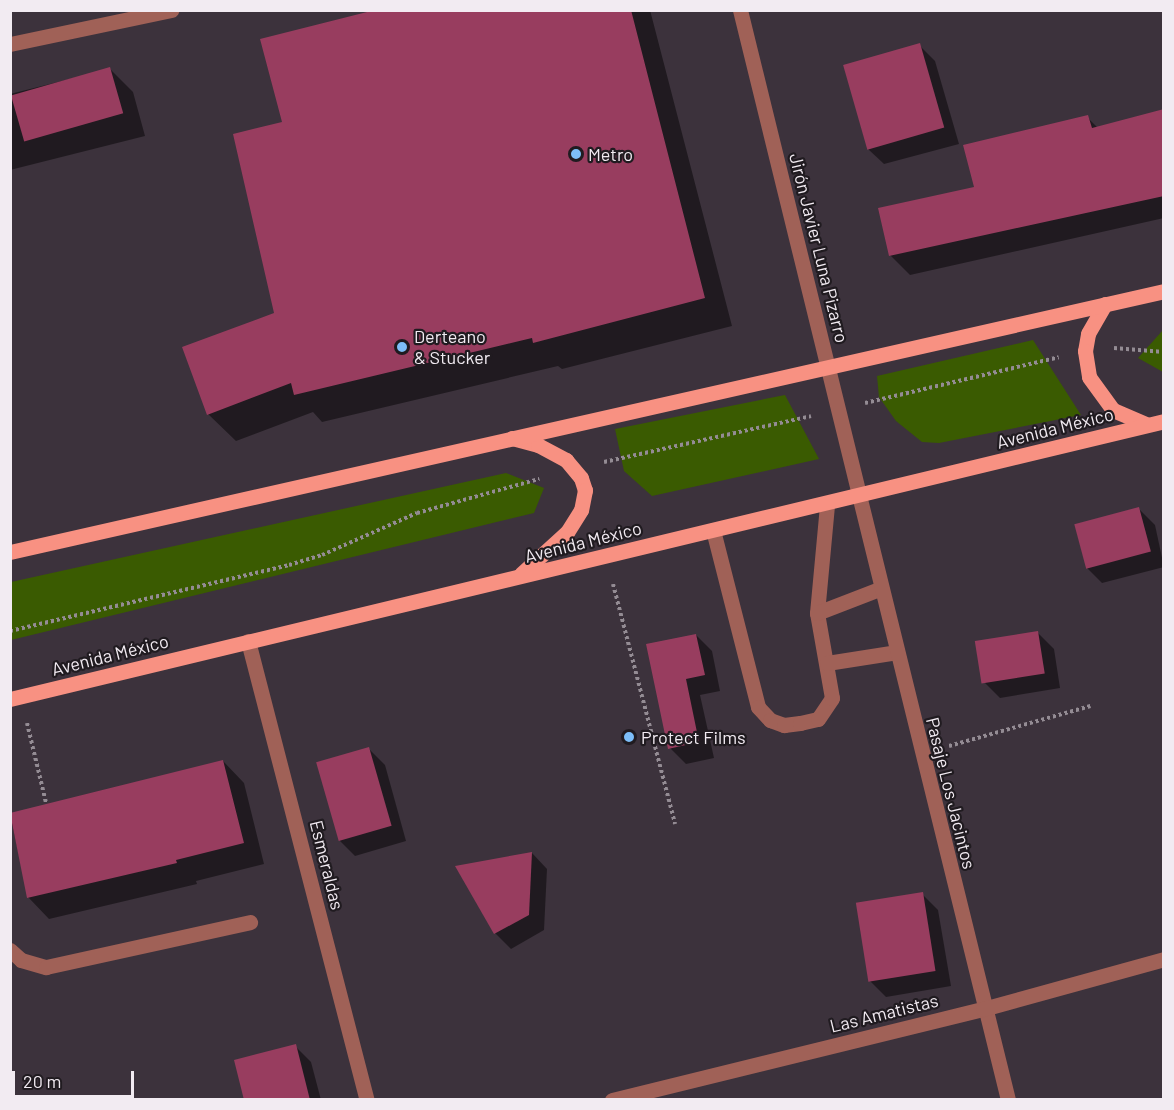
<!DOCTYPE html>
<html>
<head>
<meta charset="utf-8">
<style>
	body { margin:0 }
	#map { position:relative; width:1174px; height:1110px; overflow:hidden; background:#3c323c; font-family:Barlow,sans-serif }
	div>[style] { position:absolute }
	.green>* { inset:0; background:#3a5b01 }
	.shadow>* { inset:0; background:#0007 }
	.building>* { inset:0; background:#983d5f; transform-origin:0 0 }
	.path>* { height:4px; margin-top:-2px; transform-origin:0; background:repeating-linear-gradient(90deg,#948c94 0 3px,transparent 0 6px) }
	.service>* { height:15px; margin:-7.5px; padding:0 7.5px; transform-origin:7.5px; border-radius:7.5px; background:#a06157 }
	.minor>* { height:15px; margin:-7.5px; padding:0 7.5px; transform-origin:7.5px; border-radius:7.5px; background:#a06157 }
	.tertiary>* { height:15px; margin:-7.5px; padding:0 7.5px; transform-origin:7.5px; border-radius:7.5px; background:#a06157 }
	.primary>* { height:15px; margin:-7.5px; padding:0 7.5px; transform-origin:7.5px; border-radius:7.5px; background:#f89182 }
	.dots>* { width:16px; height:16px; translate:-50% -50%; box-sizing:border-box; border:3px solid #201b20; border-radius:50% }
	span { translate:-50% -50%; white-space:nowrap; text-align:center; line-height:1.15; -webkit-text-stroke:4.5px #201b20; paint-order:stroke }
	.poi-label { font-size:18px; color:#f2ebf2 }
	.left { translate:0 -50%; text-align:left }
	.street-label { font-size:18px; color:#f2ebf2 }
	.frame { position:absolute; inset:0; border:12px solid #f2ebf2; pointer-events:none }
	.scale { position:absolute; left:12px; top:1071px; width:122px; height:27px; box-sizing:border-box; border:3px solid #f2ebf2; border-top:0; padding-left:8px; font-size:18px; line-height:21px; white-space:nowrap; color:#f2ebf2; -webkit-text-stroke:4px #201b20; paint-order:stroke }
</style>
</head>
<body>
<div id="map">
	<div class="green">
		<i style="clip-path:polygon(1163px 330px,1164px 330px,1163px 372px,1138px 358px)"></i>
		<i style="clip-path:polygon(1033px 340px,1081px 415px,939px 443px,922px 442px,896px 421px,879px 397px,877px 376px)"></i>
		<i style="clip-path:polygon(785px 395px,819px 459px,652px 496px,624px 471px,615px 429px)"></i>
		<i style="clip-path:polygon(506px 473px,544px 488px,534px 513px,11px 640px,11px 582px)"></i>
	</div>
	<div class="shadow">
		<i style="clip-path:polygon(381px 10px,650px 10px,732px 326px,562px 369px,558px 366px,322px 422px,313px 412px,236px 441px,208px 414px,276px 313px,283px 123px)"></i>
		<i style="clip-path:polygon(919px 45px,935px 61px,959px 144px,884px 164px,868px 149px)"></i>
		<i style="clip-path:polygon(110px 69px,133px 92px,145px 136px,10px 170px,10px 94px)"></i>
		<i style="clip-path:polygon(1164px 111px,1164px 218px,910px 275px,890px 255px,975px 188px,1087px 117px,1098px 128px)"></i>
		<i style="clip-path:polygon(1139px 509px,1155px 525px,1164px 567px,1102px 583px,1086px 567px)"></i>
		<i style="clip-path:polygon(1038px 633px,1054px 649px,1060px 688px,1000px 698px,984px 682px)"></i>
		<i style="clip-path:polygon(696px 635px,712px 651px,720px 691px,700px 695px,714px 758px,686px 764px,670px 748px)"></i>
		<i style="clip-path:polygon(369px 749px,385px 765px,406px 841px,355px 856px,339px 840px)"></i>
		<i style="clip-path:polygon(223px 761px,244px 783px,264px 864px,196px 881px,197px 884px,49px 919px,28px 897px,10px 814px)"></i>
		<i style="clip-path:polygon(532px 853px,547px 869px,544px 930px,511px 949px,495px 933px)"></i>
		<i style="clip-path:polygon(922px 894px,938px 910px,951px 986px,886px 997px,870px 981px)"></i>
		<i style="clip-path:polygon(295px 1046px,311px 1062px,321px 1100px,246px 1100px)"></i>
	</div>
	<div class="building">
		<i style="clip-path:polygon(375px 10px,631px 10px,705px 298px,533px 343px,532px 338px,294px 395px,291px 383px,207px 415px,182px 347px,274px 313px,233px 134px,282px 122px,260px 39px)"></i>
		<i style="left:920px;top:43px;width:88px;height:80px;rotate:74deg"></i>
		<i style="left:110px;top:67px;width:48px;height:103px;rotate:74deg"></i>
		<i style="clip-path:polygon(1164px 109px,1164px 196px,889px 256px,878px 208px,974px 187px,963px 145px,1088px 115px,1092px 128px)"></i>
		<i style="left:1139px;top:507px;width:46px;height:67px;rotate:75deg"></i>
		<i style="left:1038px;top:631px;width:43px;height:64px;rotate:81deg"></i>
		<i style="clip-path:polygon(696px 634px,705px 675px,686px 679px,699px 742px,668px 749px,646px 644px)"></i>
		<i style="left:369px;top:747px;width:82px;height:55px;rotate:74deg"></i>
		<i style="clip-path:polygon(223px 760px,244px 843px,176px 860px,177px 863px,27px 898px,10px 813px)"></i>
		<i style="clip-path:polygon(532px 852px,529px 915px,494px 934px,455px 866px)"></i>
		<i style="left:923px;top:892px;width:80px;height:68px;rotate:81deg"></i>
		<i style="clip-path:polygon(296px 1044px,310px 1100px,244px 1100px,234px 1060px)"></i>
	</div>
	<div class="path">
		<i style="left:1114px;top:348px;width:50px;rotate:4.6deg"></i>
		<i style="left:865px;top:403px;width:199px;rotate:-13.3deg"></i>
		<i style="left:604px;top:462px;width:212px;rotate:-12.5deg"></i>
		<i style="left:613px;top:584px;width:248px;rotate:75.5deg"></i>
		<i style="left:10px;top:631px;width:287px;rotate:-13.3deg"></i>
		<i style="left:289px;top:565px;width:34px;rotate:-17deg"></i>
		<i style="left:322px;top:555px;width:104px;rotate:-23.9deg"></i>
		<i style="left:417px;top:513px;width:127px;rotate:-15.6deg"></i>
		<i style="left:27px;top:723px;width:82px;rotate:76.6deg"></i>
		<i style="left:949px;top:746px;width:147px;rotate:-15.8deg"></i>
	</div>
	<div class="service">
		<i style="left:713px;top:530px;width:183px;rotate:75.7deg"></i>
		<i style="left:758px;top:707px;width:18px;rotate:47deg"></i>
		<i style="left:770px;top:720px;width:15px;rotate:20deg"></i>
		<i style="left:784px;top:725px;width:16px;rotate:-7deg"></i>
		<i style="left:800px;top:723px;width:18px;rotate:-13deg"></i>
		<i style="left:818px;top:719px;width:25px;rotate:-56deg"></i>
		<i style="left:832px;top:698px;width:86px;rotate:-100deg"></i>
		<i style="left:817px;top:613px;width:108px;rotate:-84.7deg"></i>
		<i style="left:817px;top:613px;width:66px;rotate:-21.2deg"></i>
		<i style="left:827px;top:663px;width:71px;rotate:-8.9deg"></i>
		<i style="left:10px;top:950px;width:15px;rotate:42deg"></i>
		<i style="left:21px;top:960px;width:26px;rotate:16deg"></i>
		<i style="left:46px;top:967px;width:209px;rotate:-12.4deg"></i>
	</div>
	<div class="minor">
		<i style="left:10px;top:44px;width:165px;rotate:-11.9deg"></i>
		<i style="left:859px;top:495px;width:623px;rotate:76.16deg"></i>
		<i style="left:612px;top:1100px;width:382px;rotate:-13.8deg"></i>
		<i style="left:983px;top:1009px;width:188px;rotate:-15.4deg"></i>
	</div>
	<div class="tertiary">
		<i style="left:740px;top:10px;width:499px;rotate:76.2deg"></i>
		<i style="left:248px;top:641px;width:474px;rotate:75.5deg"></i>
	</div>
	<div class="primary">
		<i style="left:1105px;top:304px;width:34px;rotate:120deg"></i>
		<i style="left:1088px;top:334px;width:17px;rotate:100deg"></i>
		<i style="left:1085px;top:351px;width:26px;rotate:81deg"></i>
		<i style="left:1089px;top:377px;width:41px;rotate:54deg"></i>
		<i style="left:1113px;top:410px;width:36px;rotate:23deg"></i>
		<i style="left:512px;top:438px;width:27px;rotate:15deg"></i>
		<i style="left:538px;top:445px;width:32px;rotate:28deg"></i>
		<i style="left:566px;top:460px;width:23px;rotate:50deg"></i>
		<i style="left:581px;top:478px;width:13px;rotate:72deg"></i>
		<i style="left:585px;top:490px;width:20px;rotate:101deg"></i>
		<i style="left:581px;top:510px;width:26px;rotate:122deg"></i>
		<i style="left:567px;top:532px;width:62px;rotate:137.6deg"></i>
		<i style="left:10px;top:552px;width:1183px;rotate:-12.74deg"></i>
		<i style="left:10px;top:699px;width:1187px;rotate:-13.54deg"></i>
	</div>
	<div class="dots">
		<i style="left:576px;top:154px;background:#7dbef9"></i>
		<i style="left:402px;top:347px;background:#7dbef9"></i>
		<i style="left:629px;top:737px;background:#7dbef9"></i>
	</div>
	<div class="poi-label">
		<span class="left" style="left:588px;top:154px">Metro</span>
		<span class="left" style="left:414px;top:347px">Derteano<br>&amp; Stucker</span>
		<span class="left" style="left:641px;top:737px">Protect Films</span>
	</div>
	<div class="street-label">
		<span style="left:819px;top:248px;rotate:76deg">Jirón Javier Luna Pizarro</span>
		<span style="left:1055px;top:428px;rotate:-14deg">Avenida México</span>
		<span style="left:583px;top:542px;rotate:-14deg">Avenida México</span>
		<span style="left:110px;top:655px;rotate:-14deg">Avenida México</span>
		<span style="left:951px;top:793px;rotate:76deg">Pasaje Los Jacintos</span>
		<span style="left:327px;top:865px;rotate:76deg">Esmeraldas</span>
		<span style="left:884px;top:1013px;rotate:-14deg">Las Amatistas</span>
	</div>
	<div class="frame"></div>
	<div class="scale">20 m</div>
</div>
</body>
</html>
